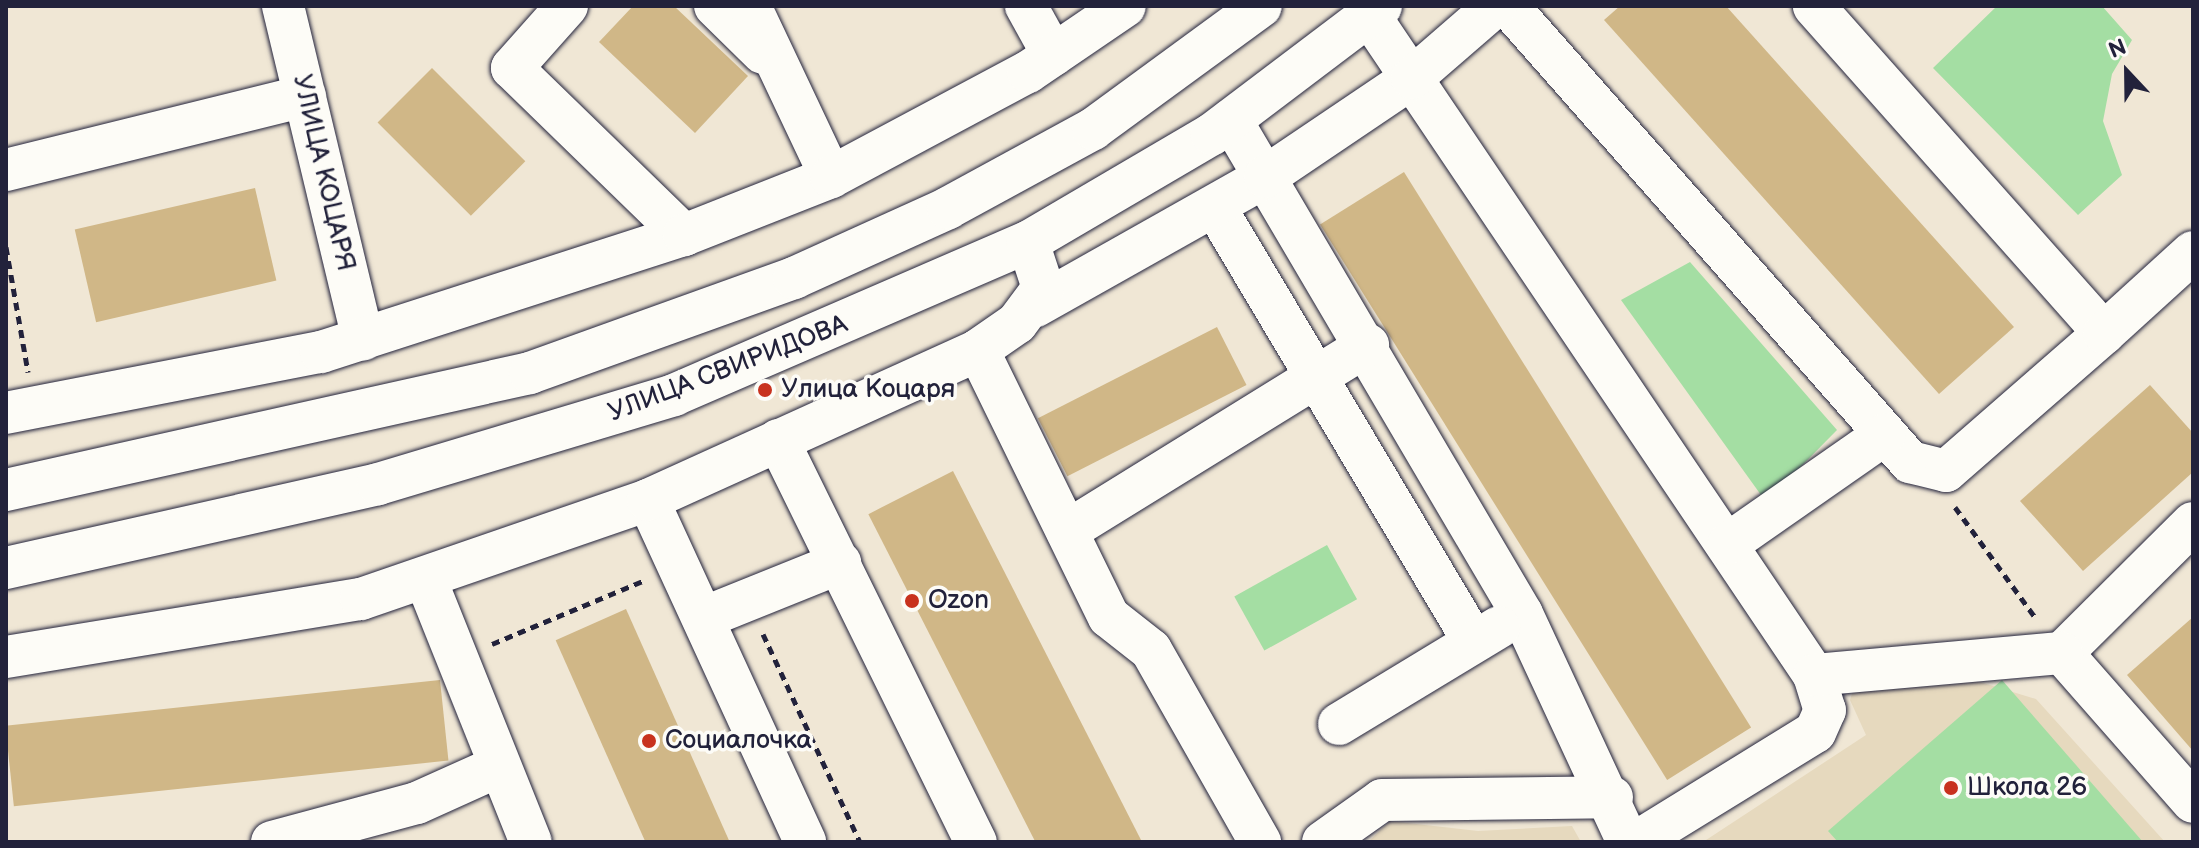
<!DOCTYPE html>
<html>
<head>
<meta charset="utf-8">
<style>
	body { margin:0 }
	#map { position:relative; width:2199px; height:848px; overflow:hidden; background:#f0e7d5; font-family:"Balsamiq Sans",sans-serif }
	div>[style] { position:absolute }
	.built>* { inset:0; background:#e6d9be }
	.green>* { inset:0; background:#a4dea3; transform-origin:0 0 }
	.building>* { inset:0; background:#d0b787; transform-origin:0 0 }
	.path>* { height:5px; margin-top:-2.5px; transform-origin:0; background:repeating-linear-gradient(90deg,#22223b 0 8px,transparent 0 14px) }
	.roads { filter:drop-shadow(0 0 2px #22223b) drop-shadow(0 0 2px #22223b) }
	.minor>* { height:42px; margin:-21px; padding:0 21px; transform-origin:21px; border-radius:21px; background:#fdfcf7 }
	.dots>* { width:22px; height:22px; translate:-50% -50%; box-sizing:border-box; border:4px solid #fdfcf7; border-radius:50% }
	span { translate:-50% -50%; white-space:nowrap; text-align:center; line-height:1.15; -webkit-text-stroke:7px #fdfcf7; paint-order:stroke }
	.street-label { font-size:26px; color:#22223b }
	.poi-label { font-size:26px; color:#22223b }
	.left { translate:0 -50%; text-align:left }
	.frame { position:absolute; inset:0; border:8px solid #22223b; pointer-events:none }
	.north { position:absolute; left:2087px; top:32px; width:80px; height:80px; -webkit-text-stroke:6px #fdfcf7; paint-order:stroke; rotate:338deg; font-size:22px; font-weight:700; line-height:32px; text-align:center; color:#22223b }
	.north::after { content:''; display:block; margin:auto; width:28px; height:36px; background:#22223b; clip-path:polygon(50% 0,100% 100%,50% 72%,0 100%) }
</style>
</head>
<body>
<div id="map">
	<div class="built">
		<i style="clip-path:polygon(1954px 674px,2036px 699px,2165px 842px,1703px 842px,1866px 735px,1850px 700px,1857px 678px)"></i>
		<i style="clip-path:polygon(1390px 821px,1478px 831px,1572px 826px,1581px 842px,1368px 842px)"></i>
	</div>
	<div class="green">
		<i style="clip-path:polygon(1997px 6px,2102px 6px,2132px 40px,2112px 74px,2103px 121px,2122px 175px,2078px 215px,1933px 68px)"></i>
		<i style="clip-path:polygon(1690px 262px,1837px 430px,1766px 502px,1621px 300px)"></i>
		<i style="left:1327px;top:545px;width:62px;height:106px;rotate:61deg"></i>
		<i style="clip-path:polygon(2002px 680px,2143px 842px,1838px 842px,1828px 831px)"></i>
	</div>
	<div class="building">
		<i style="clip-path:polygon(633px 6px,674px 6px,748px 76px,695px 133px,599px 42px)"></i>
		<i style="clip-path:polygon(1620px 6px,1726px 6px,2014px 327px,1939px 394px,1604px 20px)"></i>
		<i style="left:432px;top:68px;width:132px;height:77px;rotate:45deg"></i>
		<i style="left:1404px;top:172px;width:655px;height:99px;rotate:58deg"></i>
		<i style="left:255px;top:188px;width:95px;height:185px;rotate:77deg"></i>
		<i style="left:1217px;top:327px;width:65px;height:201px;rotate:63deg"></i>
		<i style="clip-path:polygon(2150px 385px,2193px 433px,2193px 472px,2083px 571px,2020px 501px)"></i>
		<i style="left:953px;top:471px;width:415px;height:95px;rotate:63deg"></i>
		<i style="left:626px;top:609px;width:255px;height:77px;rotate:66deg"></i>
		<i style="clip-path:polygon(2193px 617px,2193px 751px,2127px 675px)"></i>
		<i style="left:440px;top:680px;width:81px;height:437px;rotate:84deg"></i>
	</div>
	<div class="path">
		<i style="left:6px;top:247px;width:127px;rotate:80deg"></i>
		<i style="left:1955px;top:507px;width:136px;rotate:54deg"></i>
		<i style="left:763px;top:634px;width:230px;rotate:65deg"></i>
		<i style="left:492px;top:644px;width:166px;rotate:-22.7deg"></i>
	</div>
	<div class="roads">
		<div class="minor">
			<i style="left:283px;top:6px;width:343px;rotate:76.5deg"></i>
			<i style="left:567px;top:6px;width:83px;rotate:131.6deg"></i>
			<i style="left:512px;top:68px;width:240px;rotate:44.2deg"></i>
			<i style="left:715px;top:6px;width:67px;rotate:44.4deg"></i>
			<i style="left:750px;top:6px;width:189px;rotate:64.7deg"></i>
			<i style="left:1026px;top:6px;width:56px;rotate:61.1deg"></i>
			<i style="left:1508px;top:6px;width:608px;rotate:48.6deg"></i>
			<i style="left:1910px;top:462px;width:37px;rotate:14deg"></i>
			<i style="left:1946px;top:471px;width:210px;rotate:-41.1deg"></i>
			<i style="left:2104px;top:333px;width:437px;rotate:-131.6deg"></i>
			<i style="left:1369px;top:15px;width:796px;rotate:56.01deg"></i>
			<i style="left:1814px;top:675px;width:37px;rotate:73deg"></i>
			<i style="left:1825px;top:710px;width:24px;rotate:114deg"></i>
			<i style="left:1815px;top:732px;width:210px;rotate:148.4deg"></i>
			<i style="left:1231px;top:120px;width:573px;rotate:59.5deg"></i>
			<i style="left:1522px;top:614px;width:251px;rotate:65.1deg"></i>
			<i style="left:6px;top:170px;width:308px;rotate:-13.9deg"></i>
			<i style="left:1215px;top:207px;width:506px;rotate:59.23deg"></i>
			<i style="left:1036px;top:306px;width:263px;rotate:-29.4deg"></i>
			<i style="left:1265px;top:177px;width:177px;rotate:-34deg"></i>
			<i style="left:1412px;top:78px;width:110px;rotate:-40.9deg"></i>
			<i style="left:2104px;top:333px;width:120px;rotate:-42.3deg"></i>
			<i style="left:978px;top:350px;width:297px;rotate:63.9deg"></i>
			<i style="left:1109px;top:617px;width:53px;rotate:38.2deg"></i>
			<i style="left:1151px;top:650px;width:221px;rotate:60.4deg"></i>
			<i style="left:6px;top:413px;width:321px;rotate:-11deg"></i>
			<i style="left:321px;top:352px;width:381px;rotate:-17.9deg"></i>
			<i style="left:684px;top:235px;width:158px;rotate:-21.5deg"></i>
			<i style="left:831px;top:177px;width:223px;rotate:-28.1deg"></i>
			<i style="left:1028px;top:72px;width:117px;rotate:-34.2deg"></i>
			<i style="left:778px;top:440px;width:448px;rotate:63.8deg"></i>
			<i style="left:6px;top:490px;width:537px;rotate:-12.59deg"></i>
			<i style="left:530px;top:373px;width:281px;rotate:-19.8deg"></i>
			<i style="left:794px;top:278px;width:169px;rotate:-24.4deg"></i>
			<i style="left:948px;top:208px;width:165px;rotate:-28.6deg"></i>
			<i style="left:1093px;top:129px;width:208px;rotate:-36.2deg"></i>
			<i style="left:648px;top:500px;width:376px;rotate:65.3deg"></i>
			<i style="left:2193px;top:523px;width:185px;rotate:135.2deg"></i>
			<i style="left:2062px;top:653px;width:198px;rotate:48.7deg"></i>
			<i style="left:1067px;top:531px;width:354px;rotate:-31.7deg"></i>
			<i style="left:1729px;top:543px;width:190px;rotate:-34.9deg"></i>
			<i style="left:6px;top:568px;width:381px;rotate:-12.7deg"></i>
			<i style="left:378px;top:484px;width:309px;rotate:-16.7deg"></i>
			<i style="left:674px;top:395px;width:386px;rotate:-23.4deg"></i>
			<i style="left:1028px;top:242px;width:213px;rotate:-30.4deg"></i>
			<i style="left:1212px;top:134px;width:212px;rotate:-37.1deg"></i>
			<i style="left:426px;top:580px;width:282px;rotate:68.2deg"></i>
			<i style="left:703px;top:618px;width:148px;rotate:-21.9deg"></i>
			<i style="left:6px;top:657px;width:360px;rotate:-9.3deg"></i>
			<i style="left:361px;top:599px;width:304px;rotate:-19deg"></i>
			<i style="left:648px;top:500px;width:362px;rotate:-24.4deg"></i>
			<i style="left:978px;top:350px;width:47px;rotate:-34.7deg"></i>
			<i style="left:1017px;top:323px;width:44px;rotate:-53.4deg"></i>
			<i style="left:1043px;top:288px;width:48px;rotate:-108.1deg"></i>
			<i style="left:1814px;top:675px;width:249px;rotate:-5.1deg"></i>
			<i style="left:1339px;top:724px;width:187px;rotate:-31.2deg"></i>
			<i style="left:272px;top:842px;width:150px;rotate:-15.1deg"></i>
			<i style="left:417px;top:803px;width:88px;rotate:-24.2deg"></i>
			<i style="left:1323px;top:842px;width:72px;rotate:-35.4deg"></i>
			<i style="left:1382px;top:800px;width:230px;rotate:-0.7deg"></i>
		</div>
	</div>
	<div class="dots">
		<i style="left:765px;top:390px;background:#c8321e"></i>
		<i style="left:912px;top:601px;background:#c8321e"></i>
		<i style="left:649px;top:741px;background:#c8321e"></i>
		<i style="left:1951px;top:788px;background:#c8321e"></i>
	</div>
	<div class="street-label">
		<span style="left:323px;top:173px;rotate:77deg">УЛИЦА КОЦАРЯ</span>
		<span style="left:728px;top:369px;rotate:-21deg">УЛИЦА СВИРИДОВА</span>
	</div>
	<div class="poi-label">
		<span class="left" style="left:781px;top:390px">Улица Коцаря</span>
		<span class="left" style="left:928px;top:601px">Ozon</span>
		<span class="left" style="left:665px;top:741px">Социалочка</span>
		<span class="left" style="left:1967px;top:788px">Школа 26</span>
	</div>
	<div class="frame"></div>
	<div class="north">N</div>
</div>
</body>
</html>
